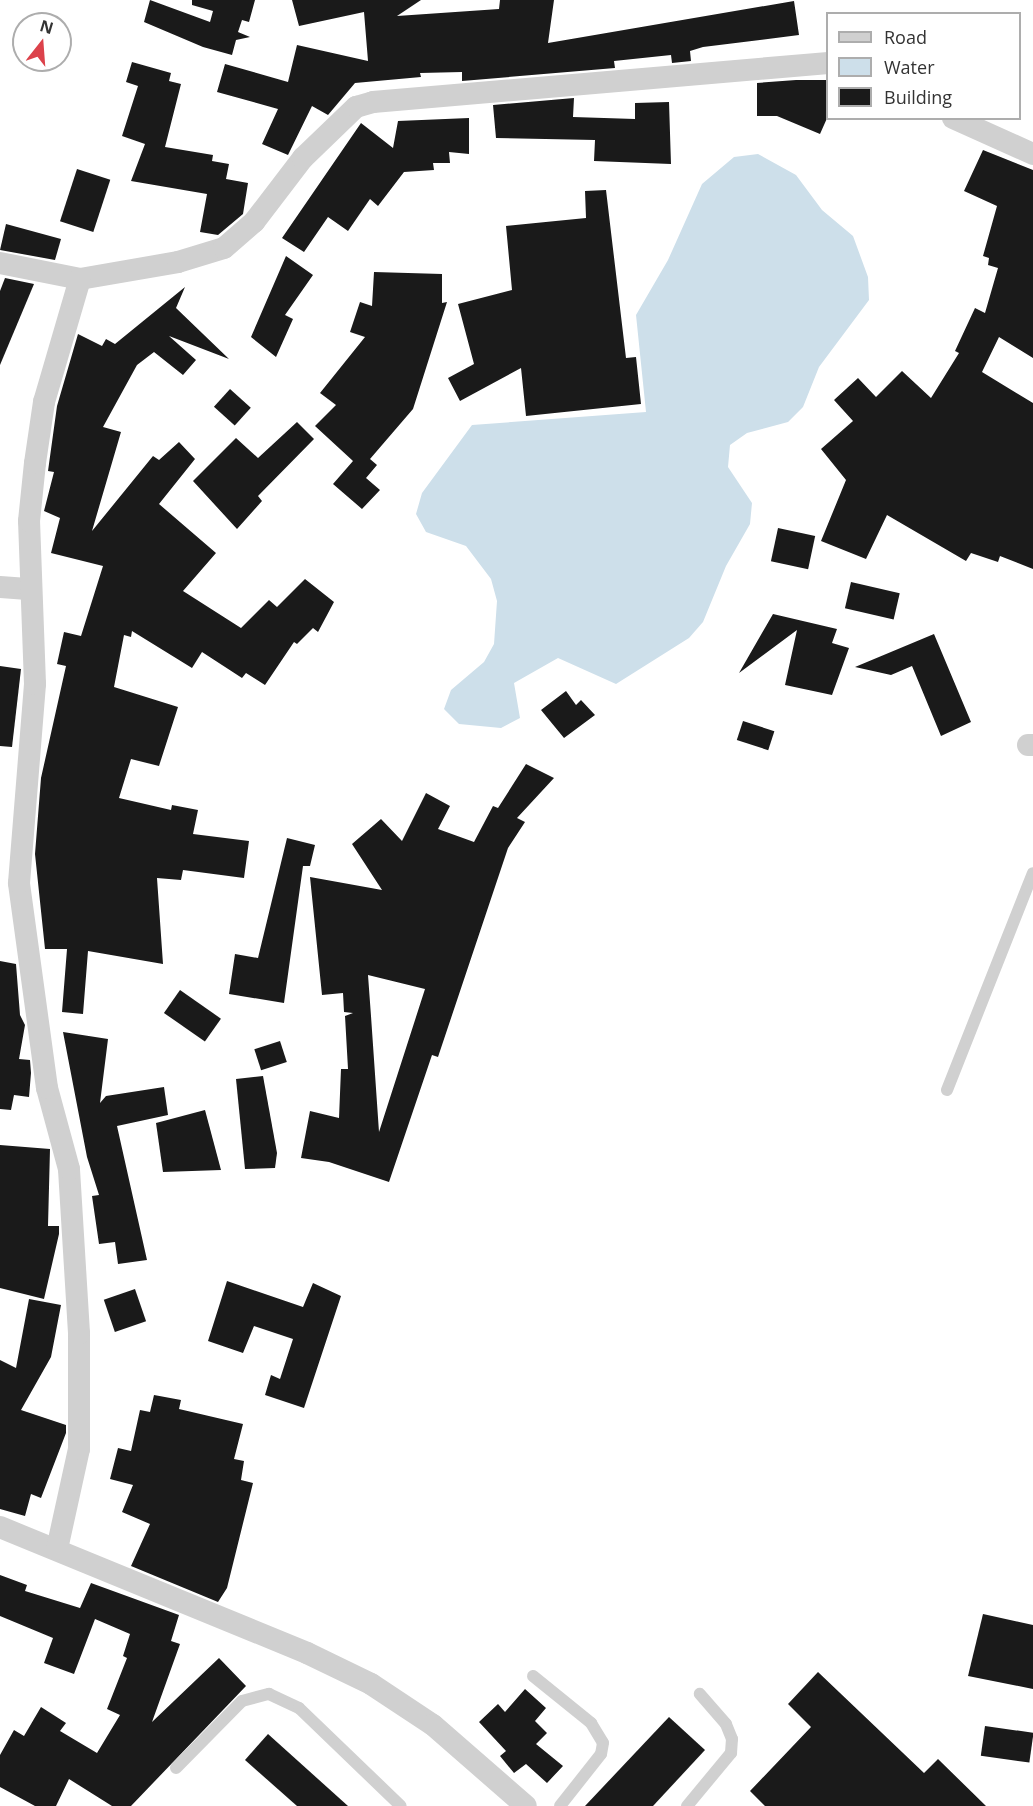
<!DOCTYPE html>
<html>
<head>
<meta charset="utf-8">
<style>
	body { margin:0 }
	#map { position:relative; width:1033px; height:1806px; overflow:hidden; background:#fff; font-family:"Open Sans",sans-serif }
	div>[style] { position:absolute }
	.water>* { inset:0; background:#cddfea }
	.building>* { inset:0; background:#1a1a1a; transform-origin:0 0 }
	.service>* { height:12px; margin:-6px; padding:0 6px; transform-origin:6px; border-radius:6px; background:#d0d0d0 }
	.minor>* { height:22px; margin:-11px; padding:0 11px; transform-origin:11px; border-radius:11px; background:#d0d0d0 }
	span { translate:-50% -50%; white-space:nowrap; text-align:center; line-height:1.15; -webkit-text-stroke:6px #fff; paint-order:stroke }
	.legend { position:absolute; left:826px; top:12px; width:195px; height:108px; box-sizing:border-box; background:#fff; border:2px solid #adadad; margin:0; padding:8px 10px; list-style:none; font-size:18px; color:#333 }
	.legend li { display:flex; align-items:center; gap:12px; height:30px }
	.legend b { width:30px; border:2px solid #adadad }
	.north { position:absolute; left:12px; top:12px; width:60px; height:60px; box-sizing:border-box; background:#fff; border:2px solid #adadad; border-radius:50%; rotate:17deg; font-size:16px; font-weight:700; line-height:24px; text-align:center; color:#333 }
	.north::after { content:''; display:block; margin:auto; width:21px; height:27px; background:#dc424b; clip-path:polygon(50% 0,100% 100%,50% 72%,0 100%) }
</style>
</head>
<body>
<div id="map">
	<div class="water">
		<i style="clip-path:polygon(758px 154px,796px 175px,822px 210px,853px 236px,868px 277px,869px 300px,819px 367px,803px 407px,788px 422px,747px 433px,730px 445px,728px 467px,752px 503px,750px 524px,726px 566px,703px 622px,689px 638px,616px 684px,558px 658px,514px 683px,520px 718px,501px 728px,459px 724px,444px 709px,451px 690px,484px 662px,494px 644px,497px 601px,491px 579px,466px 546px,426px 532px,416px 514px,422px 493px,472px 425px,646px 412px,636px 315px,668px 260px,702px 184px,734px 157px)"></i>
	</div>
	<div class="building">
		<i style="clip-path:polygon(150px 0,210px 22px,213px 11px,192px 5px,192px 0,255px 0,249px 22px,242px 20px,238px 32px,250px 37px,236px 40px,232px 55px,203px 47px,144px 22px)"></i>
		<i style="clip-path:polygon(292px 0,421px 0,397px 16px,499px 9px,500px 0,554px 0,548px 43px,794px 1px,799px 35px,703px 47px,690px 51px,691px 61px,672px 63px,671px 55px,614px 61px,615px 68px,462px 81px,462px 72px,420px 73px,421px 77px,355px 83px,328px 115px,312px 106px,288px 155px,262px 144px,278px 109px,217px 92px,225px 64px,288px 82px,297px 45px,368px 61px,364px 12px,299px 26px)"></i>
		<i style="clip-path:polygon(132px 62px,171px 73px,169px 81px,181px 84px,165px 147px,213px 155px,212px 161px,229px 164px,226px 179px,248px 183px,243px 214px,218px 235px,200px 232px,207px 194px,131px 181px,145px 144px,122px 136px,138px 86px,126px 82px)"></i>
		<i style="clip-path:polygon(796px 80px,828px 80px,828px 116px,820px 134px,777px 116px,757px 116px,757px 83px)"></i>
		<i style="clip-path:polygon(574px 98px,573px 117px,635px 119px,635px 103px,669px 102px,671px 164px,594px 161px,595px 140px,496px 138px,493px 105px)"></i>
		<i style="clip-path:polygon(469px 118px,469px 154px,449px 152px,450px 163px,433px 163px,434px 170px,404px 172px,378px 206px,370px 199px,348px 231px,328px 217px,304px 252px,282px 238px,361px 123px,393px 148px,398px 121px)"></i>
		<i style="clip-path:polygon(983px 150px,1033px 170px,1033px 358px,999px 337px,982px 372px,1033px 403px,1033px 569px,1000px 556px,998px 562px,971px 553px,966px 561px,887px 515px,866px 559px,821px 541px,846px 480px,821px 449px,853px 421px,834px 400px,858px 378px,876px 397px,902px 371px,931px 398px,959px 353px,955px 351px,975px 308px,985px 313px,998px 268px,988px 265px,989px 258px,983px 256px,997px 206px,964px 191px)"></i>
		<i style="left:77px;top:169px;width:35px;height:55px;rotate:18deg"></i>
		<i style="clip-path:polygon(606px 190px,626px 358px,636px 357px,641px 404px,526px 416px,521px 368px,460px 401px,448px 378px,474px 364px,458px 304px,512px 290px,506px 226px,586px 218px,585px 191px)"></i>
		<i style="clip-path:polygon(6px 224px,61px 239px,55px 260px,0 250px)"></i>
		<i style="clip-path:polygon(286px 256px,313px 275px,285px 315px,293px 319px,276px 357px,251px 337px)"></i>
		<i style="clip-path:polygon(374px 272px,442px 274px,442px 303px,447px 302px,413px 409px,370px 459px,377px 465px,366px 478px,380px 490px,362px 509px,333px 484px,353px 461px,315px 426px,336px 405px,320px 393px,365px 337px,350px 332px,360px 302px,372px 306px)"></i>
		<i style="clip-path:polygon(5px 278px,34px 284px,0 365px,0 291px)"></i>
		<i style="clip-path:polygon(185px 287px,176px 308px,229px 359px,169px 336px,196px 360px,183px 375px,154px 352px,137px 365px,103px 427px,121px 432px,92px 531px,153px 456px,159px 460px,179px 442px,195px 459px,159px 504px,216px 553px,183px 591px,241px 628px,269px 600px,277px 607px,305px 579px,334px 602px,318px 632px,313px 628px,297px 644px,294px 642px,265px 685px,246px 673px,242px 678px,202px 652px,192px 668px,132px 631px,131px 637px,124px 635px,114px 687px,178px 707px,159px 766px,131px 759px,119px 798px,171px 810px,172px 805px,198px 810px,193px 834px,249px 841px,244px 878px,183px 870px,181px 880px,157px 878px,163px 964px,88px 951px,83px 1014px,62px 1012px,67px 949px,45px 949px,35px 854px,41px 778px,66px 666px,57px 664px,64px 632px,81px 636px,103px 566px,51px 553px,60px 518px,44px 511px,54px 472px,48px 471px,57px 406px,78px 334px,102px 346px,106px 339px,115px 344px)"></i>
		<i style="left:230px;top:389px;width:28px;height:24px;rotate:42deg"></i>
		<i style="clip-path:polygon(297px 422px,314px 439px,258px 496px,262px 501px,237px 529px,193px 481px,236px 438px,258px 458px)"></i>
		<i style="left:778px;top:528px;width:38px;height:34px;rotate:12deg"></i>
		<i style="left:851px;top:582px;width:50px;height:27px;rotate:13deg"></i>
		<i style="clip-path:polygon(773px 614px,837px 629px,832px 643px,849px 648px,832px 695px,785px 685px,797px 630px,739px 673px)"></i>
		<i style="clip-path:polygon(934px 634px,971px 722px,941px 736px,912px 666px,891px 675px,855px 667px)"></i>
		<i style="clip-path:polygon(0 666px,21px 669px,12px 747px,0 746px)"></i>
		<i style="clip-path:polygon(566px 691px,576px 705px,581px 700px,595px 715px,564px 738px,541px 710px)"></i>
		<i style="left:743px;top:721px;width:33px;height:20px;rotate:18deg"></i>
		<i style="clip-path:polygon(evenodd,526px 764px,554px 778px,517px 818px,525px 822px,508px 848px,438px 1057px,432px 1055px,389px 1182px,329px 1162px,301px 1158px,310px 1111px,339px 1118px,341px 1069px,348px 1069px,345px 1016px,353px 1013px,344px 1012px,343px 993px,322px 995px,310px 877px,382px 890px,352px 844px,381px 819px,402px 841px,426px 793px,450px 806px,438px 829px,474px 842px,493px 806px,498px 808px,526px 764px,368px 975px,425px 989px,379px 1132px,371px 1016px,368px 975px)"></i>
		<i style="clip-path:polygon(287px 838px,315px 845px,310px 866px,303px 866px,284px 1003px,229px 994px,235px 954px,258px 958px)"></i>
		<i style="clip-path:polygon(0 961px,16px 964px,20px 1015px,25px 1025px,19px 1059px,30px 1060px,31px 1073px,29px 1097px,14px 1095px,11px 1110px,0 1109px)"></i>
		<i style="left:180px;top:990px;width:50px;height:28px;rotate:35deg"></i>
		<i style="clip-path:polygon(63px 1032px,108px 1039px,100px 1103px,106px 1096px,164px 1087px,168px 1115px,117px 1126px,147px 1260px,118px 1264px,115px 1242px,99px 1244px,92px 1196px,99px 1195px,87px 1157px)"></i>
		<i style="left:280px;top:1041px;width:22px;height:27px;rotate:72deg"></i>
		<i style="clip-path:polygon(263px 1076px,277px 1153px,275px 1168px,245px 1169px,236px 1079px)"></i>
		<i style="clip-path:polygon(205px 1110px,221px 1170px,163px 1172px,156px 1123px)"></i>
		<i style="clip-path:polygon(0 1145px,50px 1149px,48px 1226px,59px 1226px,59px 1234px,44px 1299px,0 1288px)"></i>
		<i style="clip-path:polygon(227px 1281px,303px 1307px,313px 1283px,341px 1296px,304px 1408px,265px 1395px,271px 1375px,280px 1379px,293px 1339px,254px 1326px,243px 1353px,208px 1341px)"></i>
		<i style="left:135px;top:1289px;width:34px;height:33px;rotate:71deg"></i>
		<i style="clip-path:polygon(29px 1299px,61px 1305px,51px 1357px,21px 1410px,66px 1425px,66px 1433px,41px 1498px,31px 1494px,25px 1516px,0 1509px,0 1360px,16px 1368px)"></i>
		<i style="clip-path:polygon(154px 1395px,181px 1400px,179px 1409px,243px 1424px,234px 1459px,244px 1461px,241px 1480px,253px 1483px,227px 1588px,218px 1602px,131px 1566px,150px 1524px,122px 1512px,133px 1485px,110px 1479px,118px 1448px,131px 1451px,140px 1410px,150px 1412px)"></i>
		<i style="clip-path:polygon(0 1575px,27px 1585px,25px 1591px,80px 1608px,91px 1583px,179px 1615px,171px 1641px,180px 1644px,152px 1722px,219px 1658px,246px 1686px,131px 1806px,112px 1806px,69px 1779px,56px 1806px,35px 1806px,0 1787px,0 1755px,14px 1730px,24px 1736px,41px 1707px,66px 1723px,60px 1731px,97px 1753px,120px 1715px,107px 1709px,127px 1658px,123px 1656px,130px 1634px,95px 1619px,74px 1674px,44px 1663px,53px 1638px,0 1616px)"></i>
		<i style="clip-path:polygon(983px 1614px,1033px 1625px,1033px 1689px,968px 1676px)"></i>
		<i style="clip-path:polygon(818px 1672px,924px 1773px,938px 1759px,986px 1806px,765px 1806px,750px 1791px,811px 1727px,788px 1704px)"></i>
		<i style="clip-path:polygon(525px 1689px,546px 1708px,535px 1721px,547px 1733px,536px 1744px,563px 1766px,547px 1783px,526px 1764px,514px 1773px,500px 1756px,506px 1751px,479px 1722px,498px 1704px,505px 1712px)"></i>
		<i style="clip-path:polygon(669px 1717px,705px 1750px,653px 1806px,585px 1806px)"></i>
		<i style="left:985px;top:1726px;width:49px;height:30px;rotate:8deg"></i>
		<i style="clip-path:polygon(268px 1734px,348px 1806px,297px 1806px,245px 1760px)"></i>
	</div>
	<div class="service">
		<i style="left:947px;top:1090px;width:233px;rotate:-68.4deg"></i>
		<i style="left:533px;top:1676px;width:75px;rotate:39deg"></i>
		<i style="left:591px;top:1723px;width:23px;rotate:59deg"></i>
		<i style="left:603px;top:1743px;width:11px;rotate:100deg"></i>
		<i style="left:601px;top:1754px;width:66px;rotate:128.3deg"></i>
		<i style="left:176px;top:1768px;width:94px;rotate:-45.4deg"></i>
		<i style="left:242px;top:1701px;width:28px;rotate:-15deg"></i>
		<i style="left:269px;top:1694px;width:33px;rotate:25deg"></i>
		<i style="left:299px;top:1708px;width:141px;rotate:43.9deg"></i>
		<i style="left:687px;top:1806px;width:69px;rotate:-50.3deg"></i>
		<i style="left:731px;top:1753px;width:14px;rotate:-86deg"></i>
		<i style="left:732px;top:1739px;width:16px;rotate:-112deg"></i>
		<i style="left:726px;top:1724px;width:40px;rotate:-131deg"></i>
	</div>
	<div class="minor">
		<i style="left:953px;top:118px;width:88px;rotate:24.2deg"></i>
		<i style="left:0;top:263px;width:82px;rotate:11.3deg"></i>
		<i style="left:80px;top:279px;width:99px;rotate:-9.8deg"></i>
		<i style="left:178px;top:262px;width:48px;rotate:-16.9deg"></i>
		<i style="left:224px;top:248px;width:40px;rotate:-41deg"></i>
		<i style="left:254px;top:222px;width:81px;rotate:-52.6deg"></i>
		<i style="left:303px;top:158px;width:74px;rotate:-43.9deg"></i>
		<i style="left:356px;top:107px;width:18px;rotate:-16deg"></i>
		<i style="left:373px;top:102px;width:457px;rotate:-4.9deg"></i>
		<i style="left:0;top:587px;width:31px;rotate:4deg"></i>
		<i style="left:1028px;top:745px;width:5px"></i>
		<i style="left:0;top:1527px;width:332px;rotate:22.3deg"></i>
		<i style="left:307px;top:1653px;width:71px;rotate:25.8deg"></i>
		<i style="left:371px;top:1684px;width:74px;rotate:33.5deg"></i>
		<i style="left:433px;top:1725px;width:123px;rotate:41.1deg"></i>
		<i style="left:57px;top:1549px;width:102px;rotate:-77.6deg"></i>
		<i style="left:79px;top:1449px;width:116px;rotate:-90deg"></i>
		<i style="left:79px;top:1333px;width:164px;rotate:-93.5deg"></i>
		<i style="left:69px;top:1169px;width:84px;rotate:-105.2deg"></i>
		<i style="left:47px;top:1088px;width:207px;rotate:-97.8deg"></i>
		<i style="left:19px;top:883px;width:200px;rotate:-85.4deg"></i>
		<i style="left:35px;top:684px;width:163px;rotate:-92.1deg"></i>
		<i style="left:29px;top:521px;width:58px;rotate:-84.1deg"></i>
		<i style="left:35px;top:463px;width:62px;rotate:-81.6deg"></i>
		<i style="left:44px;top:402px;width:128px;rotate:-73.7deg"></i>
	</div>
	<ul class="legend">
	<li><b style="height:8px;background:#d0d0d0"></b>Road</li>
	<li><b style="height:16px;background:#cddfea"></b>Water</li>
	<li><b style="height:16px;background:#1a1a1a"></b>Building</li>
	</ul>
	<div class="north">N</div>
</div>
</body>
</html>
